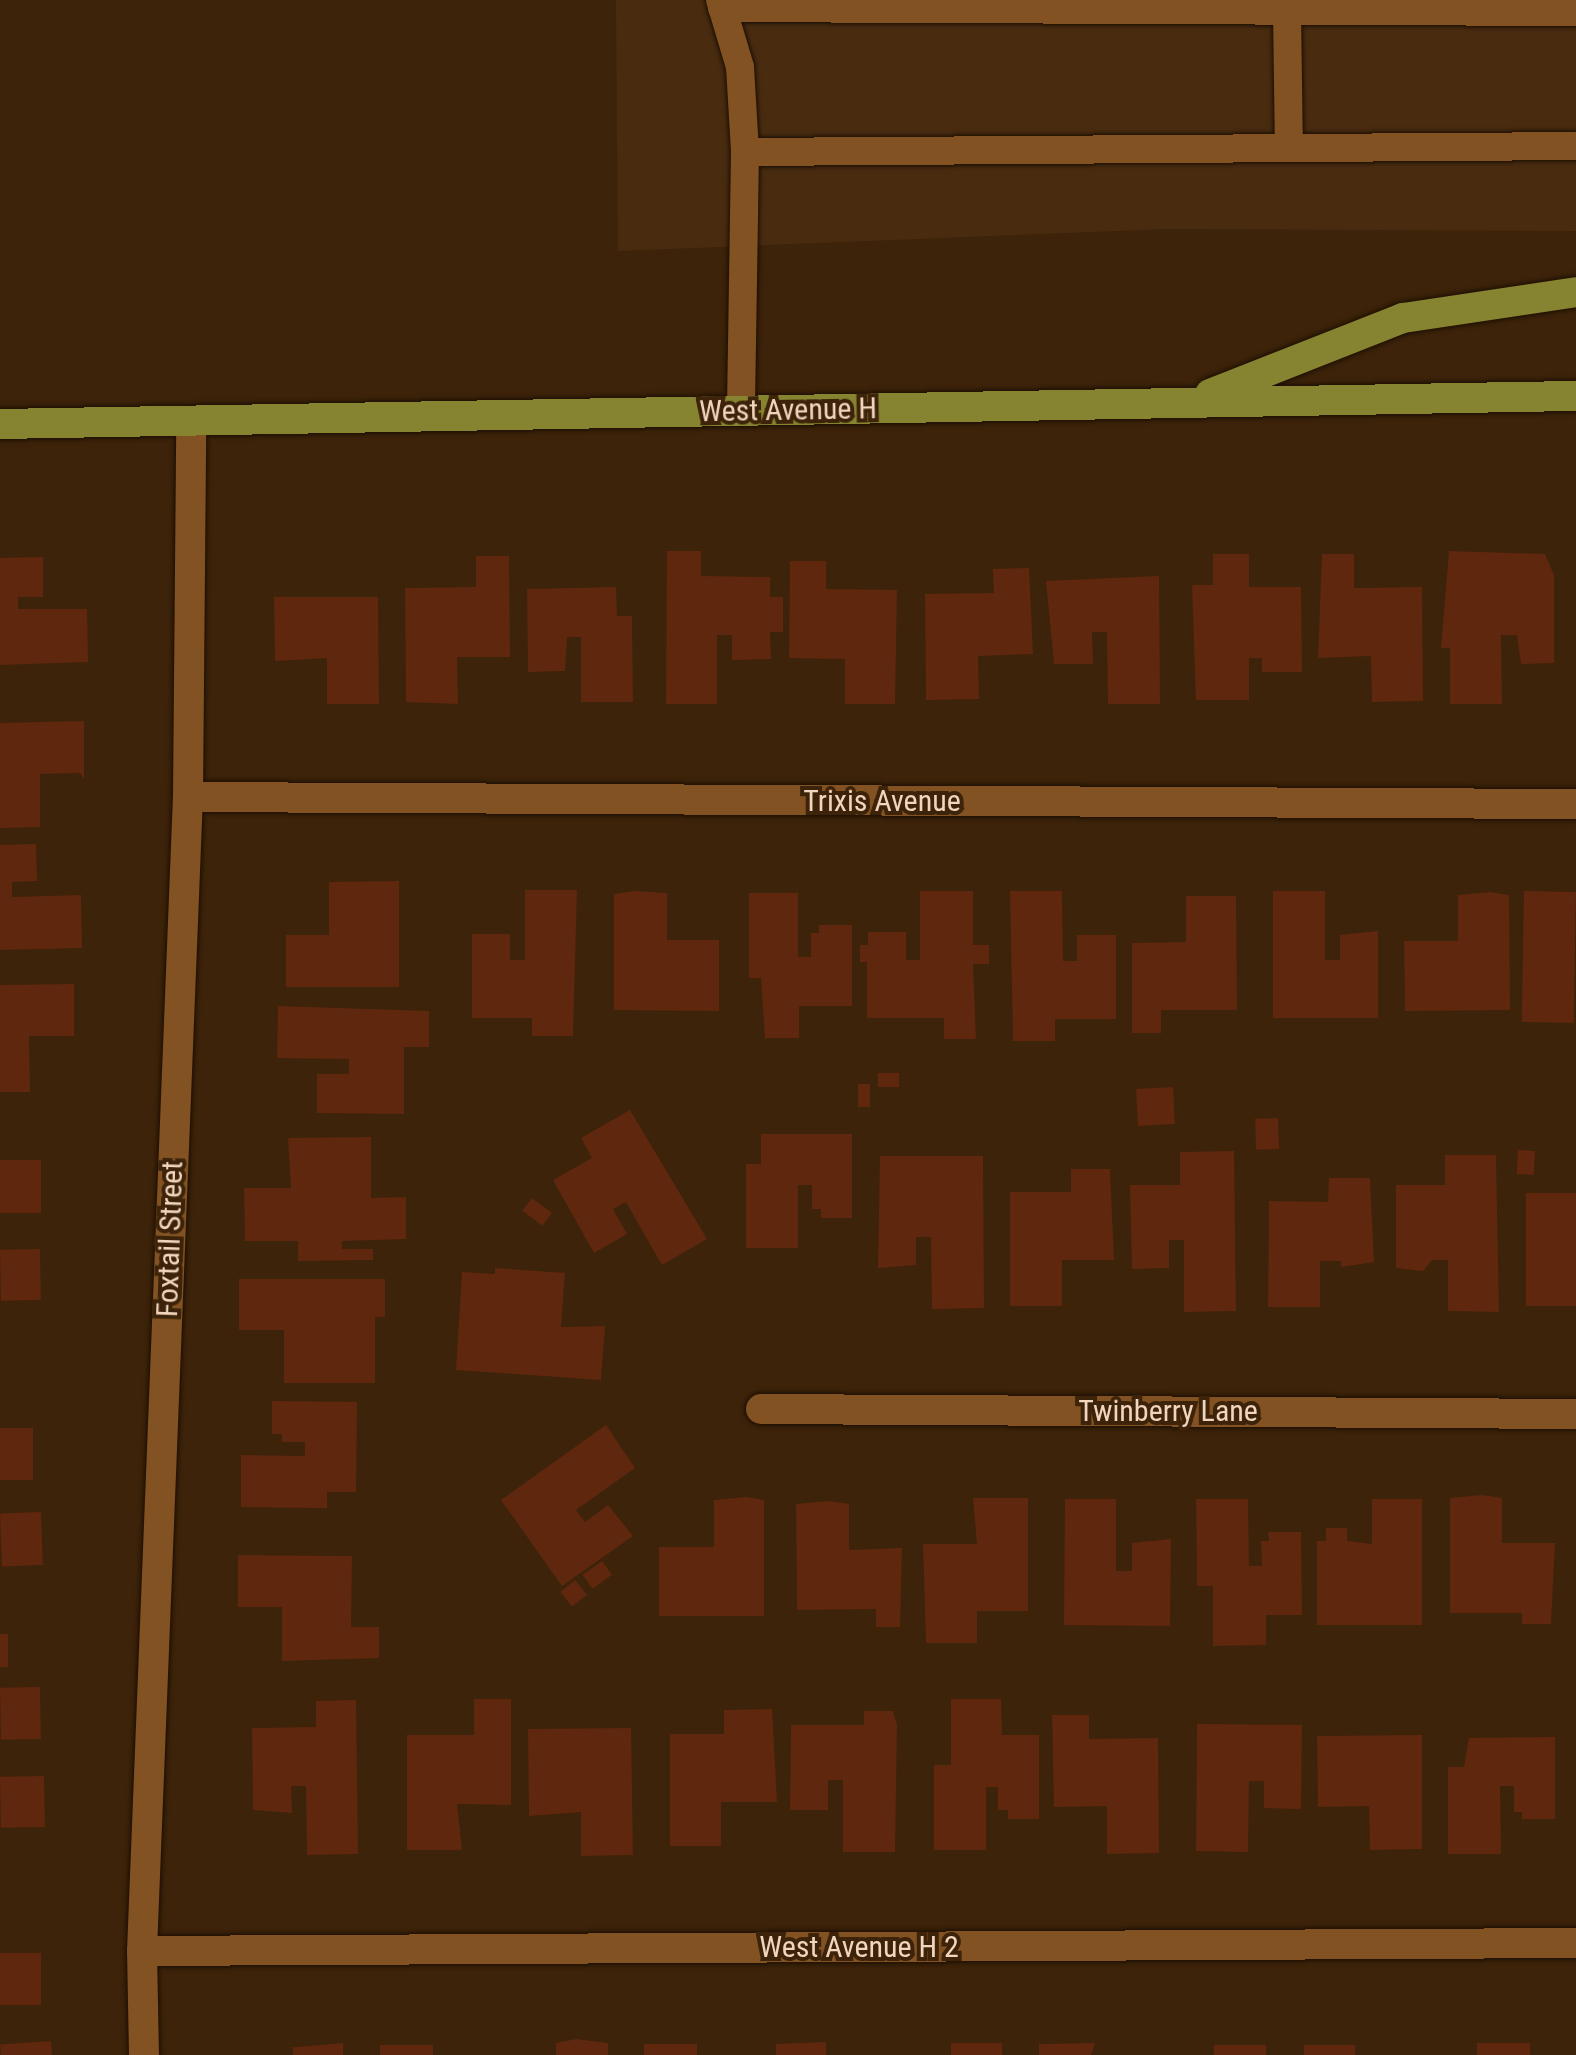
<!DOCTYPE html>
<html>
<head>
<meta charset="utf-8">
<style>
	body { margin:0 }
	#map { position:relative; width:1576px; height:2055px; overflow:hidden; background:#3c2309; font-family:"Roboto Condensed",sans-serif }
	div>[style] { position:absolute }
	.built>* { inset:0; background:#492c10 }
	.building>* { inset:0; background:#5f270e; transform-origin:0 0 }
	.roads { filter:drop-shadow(0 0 2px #1d0e02) drop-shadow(0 0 2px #1d0e02) }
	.lane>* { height:28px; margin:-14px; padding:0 14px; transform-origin:14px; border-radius:14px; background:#825222 }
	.street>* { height:30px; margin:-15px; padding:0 15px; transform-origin:15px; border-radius:15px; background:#825222 }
	.primary>* { height:30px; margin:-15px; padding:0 15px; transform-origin:15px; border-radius:15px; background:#868430 }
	span { translate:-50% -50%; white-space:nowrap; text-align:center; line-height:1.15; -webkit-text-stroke:8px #3c2309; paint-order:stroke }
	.street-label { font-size:30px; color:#f1d5bd }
</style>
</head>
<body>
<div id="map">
	<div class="built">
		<i style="clip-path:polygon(616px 0,1576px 0,1576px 231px,1167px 229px,618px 251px)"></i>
	</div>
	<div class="building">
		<i style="clip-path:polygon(667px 551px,701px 551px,701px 576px,770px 577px,770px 597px,783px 597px,783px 632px,770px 632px,771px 659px,732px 660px,732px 635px,717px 635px,717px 704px,666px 704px)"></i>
		<i style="clip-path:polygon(1449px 551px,1545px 554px,1554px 575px,1554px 663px,1521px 664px,1517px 635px,1501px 635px,1502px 704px,1450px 704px,1450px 648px,1441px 648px)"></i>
		<i style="clip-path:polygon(1213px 554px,1249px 554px,1249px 587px,1301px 587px,1302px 672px,1262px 672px,1262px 658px,1249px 658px,1249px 700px,1196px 700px,1192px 585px,1213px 585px)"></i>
		<i style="clip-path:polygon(1322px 554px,1354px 554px,1354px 588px,1422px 587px,1423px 701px,1372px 702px,1371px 656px,1318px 658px)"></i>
		<i style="clip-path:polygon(476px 556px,509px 556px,510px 657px,457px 657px,458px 704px,406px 702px,405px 588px,476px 587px)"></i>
		<i style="clip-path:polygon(43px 557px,43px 597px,18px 597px,18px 609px,87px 609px,88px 662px,0 665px,0 558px)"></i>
		<i style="clip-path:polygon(790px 561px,826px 561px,826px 589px,897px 590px,895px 704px,845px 704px,845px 659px,789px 658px)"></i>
		<i style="clip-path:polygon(1029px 568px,1033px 654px,978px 656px,979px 699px,926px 700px,925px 594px,994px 593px,993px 569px)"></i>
		<i style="clip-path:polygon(1159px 576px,1160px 704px,1108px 704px,1107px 632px,1092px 632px,1093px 664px,1054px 664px,1046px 581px)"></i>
		<i style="clip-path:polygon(616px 587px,617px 616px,632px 616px,633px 702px,581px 702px,581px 637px,567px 637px,565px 671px,528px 672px,527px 589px)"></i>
		<i style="clip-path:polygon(274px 597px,378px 597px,379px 704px,327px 704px,327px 658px,275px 661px)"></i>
		<i style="clip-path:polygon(84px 721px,84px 779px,80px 773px,40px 774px,40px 827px,0 828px,0 723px)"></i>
		<i style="clip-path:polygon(36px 844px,37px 881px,12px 882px,12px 897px,81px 895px,82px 948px,0 950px,0 845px)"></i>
		<i style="clip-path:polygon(399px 881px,399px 987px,286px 987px,286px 935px,329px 935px,329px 882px)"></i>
		<i style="clip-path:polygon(525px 890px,577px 890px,573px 1036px,532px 1036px,532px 1018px,472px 1018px,472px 934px,510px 934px,510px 960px,525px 960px)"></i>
		<i style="clip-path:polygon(635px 891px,667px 893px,667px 940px,719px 940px,719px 1011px,614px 1010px,614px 894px)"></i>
		<i style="clip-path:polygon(920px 891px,973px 891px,973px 945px,989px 945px,989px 964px,973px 964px,976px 1039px,944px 1039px,944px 1018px,867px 1018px,867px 962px,860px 962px,860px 945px,868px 945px,868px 932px,906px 932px,906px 960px,920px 960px)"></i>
		<i style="clip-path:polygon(1010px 891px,1062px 891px,1063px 961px,1077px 961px,1077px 935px,1116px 935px,1116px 1019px,1055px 1019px,1055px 1041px,1013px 1041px)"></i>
		<i style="clip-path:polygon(1273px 891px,1325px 891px,1325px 960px,1340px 960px,1340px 935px,1378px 931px,1378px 1018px,1273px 1018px)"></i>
		<i style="left:1524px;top:891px;width:52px;height:131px;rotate:1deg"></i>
		<i style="clip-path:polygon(1490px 892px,1509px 895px,1510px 1010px,1405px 1011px,1404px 941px,1458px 941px,1458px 895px)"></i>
		<i style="clip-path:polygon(749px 893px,798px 893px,798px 957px,811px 957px,811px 933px,819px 933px,819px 925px,852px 925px,852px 1006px,799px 1006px,799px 1038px,765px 1038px,761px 978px,749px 978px)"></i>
		<i style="clip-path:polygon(1186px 896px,1236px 896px,1237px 1010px,1161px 1010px,1161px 1033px,1132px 1033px,1132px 943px,1186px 942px)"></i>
		<i style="clip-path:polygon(74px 984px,74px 1036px,29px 1036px,30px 1092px,0 1092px,0 985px)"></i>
		<i style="clip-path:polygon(278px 1006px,429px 1011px,429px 1047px,404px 1047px,404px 1114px,317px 1113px,317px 1074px,349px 1074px,349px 1059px,277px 1058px)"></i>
		<i style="left:878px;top:1073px;width:21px;height:14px"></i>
		<i style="left:858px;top:1084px;width:12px;height:23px"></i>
		<i style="left:1173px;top:1087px;width:37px;height:37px;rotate:87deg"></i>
		<i style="clip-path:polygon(630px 1110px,707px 1239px,662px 1265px,626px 1202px,613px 1209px,627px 1234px,594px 1253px,553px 1180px,592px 1158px,581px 1138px)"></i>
		<i style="left:1278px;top:1118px;width:31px;height:23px;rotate:88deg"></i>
		<i style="clip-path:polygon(761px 1134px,852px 1134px,852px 1218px,821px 1218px,821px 1209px,812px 1209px,812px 1185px,798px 1185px,798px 1248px,746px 1248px,746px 1164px,761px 1164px)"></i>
		<i style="clip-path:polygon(371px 1137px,371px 1198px,406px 1197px,406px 1239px,342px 1241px,342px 1249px,373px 1249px,373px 1260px,298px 1261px,298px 1241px,245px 1241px,244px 1188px,291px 1188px,288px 1138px)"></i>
		<i style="left:1518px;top:1150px;width:17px;height:24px;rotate:3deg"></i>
		<i style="clip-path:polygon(1234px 1151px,1236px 1311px,1184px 1312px,1184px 1240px,1169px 1240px,1169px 1268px,1132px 1269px,1130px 1185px,1180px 1185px,1180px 1152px)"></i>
		<i style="clip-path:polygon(1445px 1155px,1496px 1155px,1499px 1312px,1448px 1311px,1448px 1260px,1432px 1260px,1423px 1271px,1396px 1268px,1396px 1185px,1445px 1185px)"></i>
		<i style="clip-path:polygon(880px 1156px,983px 1156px,984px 1308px,932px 1309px,931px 1237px,916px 1237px,916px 1265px,878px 1268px)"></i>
		<i style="left:0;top:1160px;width:41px;height:53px"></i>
		<i style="clip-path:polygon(1071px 1169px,1110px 1169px,1114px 1260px,1062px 1260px,1062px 1306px,1010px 1306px,1010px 1192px,1071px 1192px)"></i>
		<i style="clip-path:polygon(1329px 1178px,1370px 1178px,1374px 1262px,1341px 1267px,1341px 1261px,1320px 1261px,1320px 1307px,1268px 1307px,1269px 1201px,1328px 1202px)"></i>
		<i style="left:1526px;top:1193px;width:50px;height:113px"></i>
		<i style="left:532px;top:1198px;width:25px;height:16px;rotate:37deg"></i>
		<i style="left:40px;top:1249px;width:51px;height:40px;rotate:89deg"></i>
		<i style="clip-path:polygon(495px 1268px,565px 1273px,561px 1327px,605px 1326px,601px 1380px,456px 1370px,462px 1272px,495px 1274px)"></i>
		<i style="clip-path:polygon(239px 1279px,385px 1279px,385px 1317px,375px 1317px,375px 1383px,284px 1383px,284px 1330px,239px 1330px)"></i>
		<i style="clip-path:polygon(272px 1401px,357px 1402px,356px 1492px,327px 1492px,327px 1508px,241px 1507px,241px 1455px,305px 1456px,305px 1442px,282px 1442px,282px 1434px,272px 1434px)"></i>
		<i style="clip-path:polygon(606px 1425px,635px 1468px,576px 1510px,585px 1522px,608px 1505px,633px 1536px,562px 1586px,501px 1500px)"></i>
		<i style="left:0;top:1428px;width:33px;height:52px"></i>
		<i style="clip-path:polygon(1482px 1495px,1502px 1498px,1502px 1543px,1555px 1543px,1551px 1624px,1522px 1624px,1522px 1613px,1450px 1613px,1450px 1498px)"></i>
		<i style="clip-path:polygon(746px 1497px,764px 1500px,764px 1616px,659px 1616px,659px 1547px,714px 1547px,714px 1500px)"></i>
		<i style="clip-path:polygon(973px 1498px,1028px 1498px,1028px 1611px,977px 1611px,977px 1643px,926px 1643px,923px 1544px,977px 1544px)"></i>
		<i style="clip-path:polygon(1065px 1499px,1116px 1499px,1116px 1571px,1132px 1571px,1132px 1543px,1171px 1539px,1170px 1626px,1064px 1625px)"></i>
		<i style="clip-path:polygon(1196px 1499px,1248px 1499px,1249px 1566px,1262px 1566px,1261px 1541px,1269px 1541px,1268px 1532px,1301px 1532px,1302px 1615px,1266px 1615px,1266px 1645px,1213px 1646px,1213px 1586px,1197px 1586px)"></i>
		<i style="clip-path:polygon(1372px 1499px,1422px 1499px,1422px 1625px,1317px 1625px,1317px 1541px,1326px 1541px,1326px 1528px,1347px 1528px,1347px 1541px,1372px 1544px)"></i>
		<i style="clip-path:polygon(829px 1501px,849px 1504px,849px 1550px,902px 1548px,900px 1627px,876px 1627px,876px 1609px,797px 1610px,796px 1504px)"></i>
		<i style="left:41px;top:1512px;width:53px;height:41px;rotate:88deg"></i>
		<i style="clip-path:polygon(238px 1555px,352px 1556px,351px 1627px,379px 1627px,379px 1658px,282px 1661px,282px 1607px,238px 1607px)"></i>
		<i style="left:602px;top:1561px;width:17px;height:24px;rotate:54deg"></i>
		<i style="left:575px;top:1580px;width:19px;height:19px;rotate:51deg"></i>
		<i style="left:0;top:1634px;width:8px;height:33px"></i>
		<i style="left:40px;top:1687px;width:52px;height:40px;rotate:89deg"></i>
		<i style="clip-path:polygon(474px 1699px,511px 1699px,511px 1805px,457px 1804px,462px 1850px,407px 1850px,407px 1735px,474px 1735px)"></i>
		<i style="clip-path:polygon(951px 1699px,1001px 1699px,1002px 1735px,1039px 1735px,1039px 1819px,1008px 1819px,1008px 1810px,998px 1810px,998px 1787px,986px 1787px,986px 1850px,934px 1850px,934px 1765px,951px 1765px)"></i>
		<i style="clip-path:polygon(356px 1700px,358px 1854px,307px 1855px,306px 1786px,291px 1786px,292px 1813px,253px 1810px,252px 1728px,316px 1727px,316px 1701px)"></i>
		<i style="clip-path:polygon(772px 1709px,777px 1802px,721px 1802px,721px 1846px,670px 1846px,670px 1734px,724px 1734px,724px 1710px)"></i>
		<i style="clip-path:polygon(864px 1711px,893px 1711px,897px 1725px,895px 1852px,843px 1852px,843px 1780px,828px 1780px,828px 1810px,790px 1810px,791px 1725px,864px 1725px)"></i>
		<i style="clip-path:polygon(1052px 1715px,1089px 1715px,1089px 1739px,1158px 1738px,1159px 1853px,1107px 1854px,1107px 1806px,1054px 1807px)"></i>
		<i style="clip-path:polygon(1197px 1724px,1302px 1725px,1301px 1809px,1264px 1808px,1264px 1781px,1249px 1781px,1248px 1852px,1196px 1851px)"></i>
		<i style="clip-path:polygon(631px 1728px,633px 1855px,581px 1856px,581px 1812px,529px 1816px,528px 1729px)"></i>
		<i style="clip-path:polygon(1422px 1735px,1422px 1849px,1370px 1850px,1369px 1806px,1318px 1807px,1317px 1736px)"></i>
		<i style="clip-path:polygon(1555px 1737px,1555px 1819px,1522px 1819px,1522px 1812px,1514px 1812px,1514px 1786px,1500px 1786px,1501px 1854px,1448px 1854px,1448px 1767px,1464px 1767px,1469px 1738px)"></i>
		<i style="left:44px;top:1776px;width:51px;height:44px;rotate:89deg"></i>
		<i style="left:0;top:1953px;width:41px;height:52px"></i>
		<i style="clip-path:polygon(576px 2039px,608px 2043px,608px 2055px,556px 2055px,556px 2043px)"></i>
		<i style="left:51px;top:2041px;width:14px;height:51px;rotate:86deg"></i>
		<i style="clip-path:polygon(826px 2042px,826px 2055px,776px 2055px,776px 2044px)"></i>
		<i style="clip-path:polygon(343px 2043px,343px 2055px,293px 2055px,293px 2048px,286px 2048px)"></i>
		<i style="left:1002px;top:2043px;width:12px;height:51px;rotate:90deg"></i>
		<i style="clip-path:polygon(1095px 2043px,1091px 2055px,1039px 2055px,1039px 2044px)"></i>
		<i style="left:1477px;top:2043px;width:53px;height:12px"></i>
		<i style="left:644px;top:2044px;width:53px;height:11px"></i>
		<i style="left:433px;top:2045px;width:10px;height:53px;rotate:90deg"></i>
		<i style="left:1214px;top:2045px;width:52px;height:10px"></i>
		<i style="left:1304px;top:2045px;width:51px;height:10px"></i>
	</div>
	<div class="roads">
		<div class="lane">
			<i style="left:720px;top:0;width:70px;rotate:73.4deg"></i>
			<i style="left:740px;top:67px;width:85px;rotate:86.6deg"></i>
			<i style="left:745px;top:152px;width:258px;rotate:90.9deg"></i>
			<i style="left:722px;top:8px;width:854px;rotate:0.27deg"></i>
			<i style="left:1287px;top:11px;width:136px;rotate:89.2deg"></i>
			<i style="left:745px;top:152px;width:831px;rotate:-0.41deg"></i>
		</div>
		<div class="street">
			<i style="left:188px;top:797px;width:1388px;rotate:0.29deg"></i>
			<i style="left:761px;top:1409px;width:815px;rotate:0.35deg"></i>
			<i style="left:142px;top:1951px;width:1434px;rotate:-0.32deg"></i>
			<i style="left:144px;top:2055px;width:104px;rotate:-91.1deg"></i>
			<i style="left:142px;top:1951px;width:1155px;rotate:-87.72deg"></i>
			<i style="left:188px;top:797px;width:374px;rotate:-89.5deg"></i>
		</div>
		<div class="primary">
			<i style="left:1210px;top:394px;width:207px;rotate:-21.5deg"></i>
			<i style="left:1403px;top:318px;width:175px;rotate:-8.5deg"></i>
			<i style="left:0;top:424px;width:1576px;rotate:-1.02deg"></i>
		</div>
	</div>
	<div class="street-label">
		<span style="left:788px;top:410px;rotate:-1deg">West Avenue H</span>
		<span style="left:882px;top:801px">Trixis Avenue</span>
		<span style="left:170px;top:1239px;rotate:-88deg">Foxtail Street</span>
		<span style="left:1168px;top:1411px">Twinberry Lane</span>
		<span style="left:859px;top:1947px">West Avenue H 2</span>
	</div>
</div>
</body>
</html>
